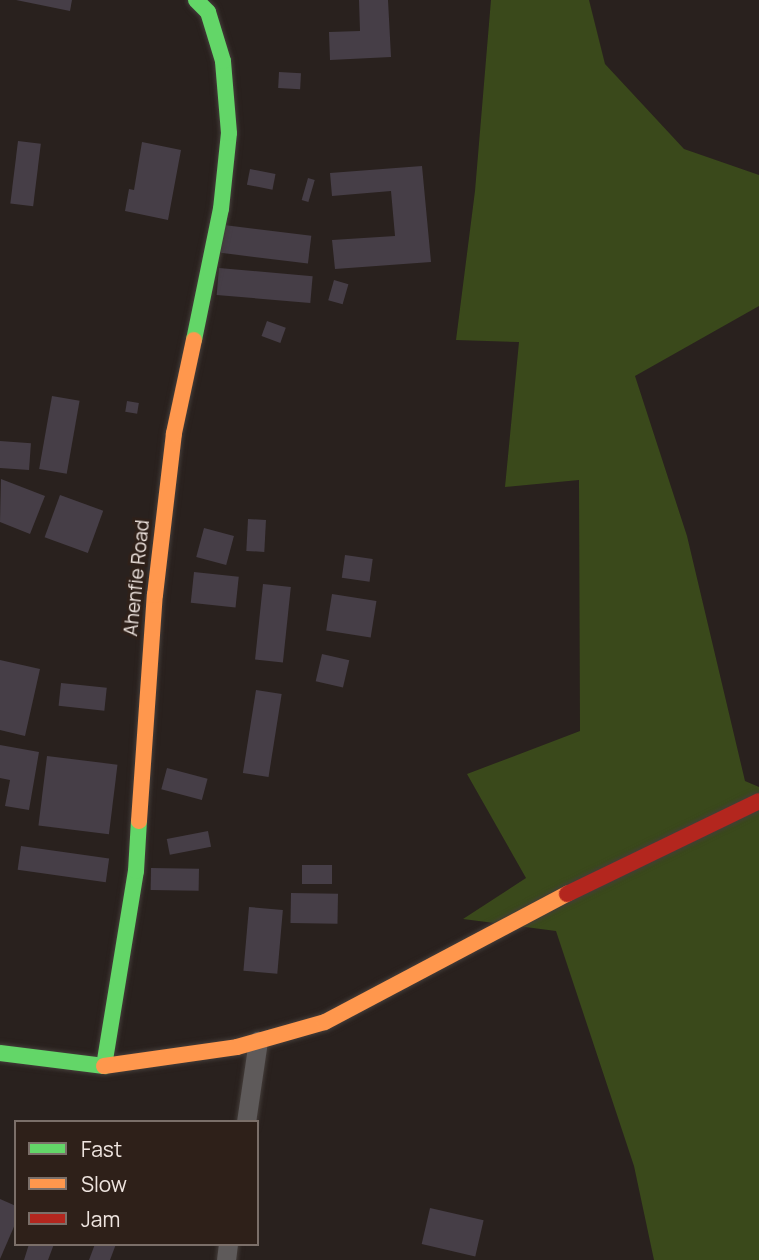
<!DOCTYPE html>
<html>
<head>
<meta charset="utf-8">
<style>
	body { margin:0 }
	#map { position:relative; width:759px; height:1260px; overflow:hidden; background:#29211e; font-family:Manrope,sans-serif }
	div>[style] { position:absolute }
	.green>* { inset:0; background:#3a491b }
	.building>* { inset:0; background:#463e47; transform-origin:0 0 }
	.roads { filter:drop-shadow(0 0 2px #443d3a) drop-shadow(0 0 2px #443d3a) }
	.street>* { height:19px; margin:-9.5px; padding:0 9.5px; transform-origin:9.5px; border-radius:9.5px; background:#5e5a5a }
	.fast>* { height:16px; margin:-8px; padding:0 8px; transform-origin:8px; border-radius:8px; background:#63d668 }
	.slow>* { height:16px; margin:-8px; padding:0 8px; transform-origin:8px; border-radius:8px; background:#ff974d }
	.jam>* { height:16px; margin:-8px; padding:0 8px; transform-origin:8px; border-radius:8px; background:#b3261e }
	span { translate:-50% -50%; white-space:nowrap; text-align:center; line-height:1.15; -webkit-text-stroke:6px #2e2019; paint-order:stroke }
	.street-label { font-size:19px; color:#efe5e0 }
	.legend { position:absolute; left:14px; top:1120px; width:245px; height:126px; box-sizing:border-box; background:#2e2019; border:2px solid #7b6f69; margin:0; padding:9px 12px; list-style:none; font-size:21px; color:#efe5e0 }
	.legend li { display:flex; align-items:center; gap:14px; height:35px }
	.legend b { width:35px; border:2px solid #7b6f69 }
</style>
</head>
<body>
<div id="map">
	<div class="green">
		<i style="clip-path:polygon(491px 0,589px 0,605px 64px,684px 149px,759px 175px,759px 306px,635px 376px,687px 536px,745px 781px,759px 787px,759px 1260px,654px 1260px,634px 1166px,556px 931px,463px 919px,526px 878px,467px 774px,580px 731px,579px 480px,505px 487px,519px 342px,456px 340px,475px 191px)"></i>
	</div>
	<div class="building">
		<i style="clip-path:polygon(16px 0,72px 0,70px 11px)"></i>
		<i style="clip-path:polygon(359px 0,388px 0,391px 57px,330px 60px,329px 32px,360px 31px)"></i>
		<i style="left:279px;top:72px;width:22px;height:16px;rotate:3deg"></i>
		<i style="left:18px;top:141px;width:23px;height:63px;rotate:7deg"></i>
		<i style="clip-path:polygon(142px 142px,181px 150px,168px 220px,125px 211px,129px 189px,134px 190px)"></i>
		<i style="clip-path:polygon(422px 166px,431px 262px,335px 269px,332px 240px,395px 236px,391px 191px,332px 196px,330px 173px)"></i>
		<i style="left:250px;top:169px;width:26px;height:16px;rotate:11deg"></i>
		<i style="left:308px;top:178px;width:7px;height:23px;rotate:16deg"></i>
		<i style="left:224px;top:225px;width:88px;height:28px;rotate:7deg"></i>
		<i style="left:219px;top:268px;width:94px;height:27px;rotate:5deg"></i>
		<i style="left:334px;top:280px;width:15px;height:21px;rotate:16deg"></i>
		<i style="left:267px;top:321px;width:20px;height:16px;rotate:20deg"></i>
		<i style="left:52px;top:396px;width:28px;height:74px;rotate:10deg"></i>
		<i style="left:127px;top:401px;width:12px;height:11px;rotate:9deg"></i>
		<i style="left:0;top:441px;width:31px;height:27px;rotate:4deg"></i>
		<i style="clip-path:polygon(1px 479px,45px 496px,30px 534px,0 522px)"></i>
		<i style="left:60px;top:495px;width:46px;height:45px;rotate:20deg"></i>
		<i style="left:248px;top:519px;width:18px;height:32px;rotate:3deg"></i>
		<i style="left:204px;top:528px;width:31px;height:30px;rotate:15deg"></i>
		<i style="left:345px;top:555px;width:28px;height:23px;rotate:8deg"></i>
		<i style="left:194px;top:572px;width:45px;height:31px;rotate:6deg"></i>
		<i style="left:263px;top:584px;width:28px;height:76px;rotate:6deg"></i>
		<i style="left:332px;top:594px;width:45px;height:37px;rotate:9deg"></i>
		<i style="left:322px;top:654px;width:28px;height:28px;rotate:13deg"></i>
		<i style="clip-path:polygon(0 660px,40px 669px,25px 736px,0 730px)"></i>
		<i style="left:61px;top:683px;width:46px;height:23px;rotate:6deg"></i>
		<i style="left:256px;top:690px;width:26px;height:84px;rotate:9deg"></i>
		<i style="clip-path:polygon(0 745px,39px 752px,29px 810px,5px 806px,10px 780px,0 778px)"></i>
		<i style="left:47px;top:756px;width:71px;height:70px;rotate:7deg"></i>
		<i style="left:167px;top:768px;width:42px;height:22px;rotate:15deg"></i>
		<i style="left:208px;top:831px;width:16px;height:42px;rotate:79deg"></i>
		<i style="left:21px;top:846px;width:89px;height:24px;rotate:8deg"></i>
		<i style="left:302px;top:865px;width:30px;height:19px"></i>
		<i style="left:151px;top:868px;width:48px;height:22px;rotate:1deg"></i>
		<i style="left:291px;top:893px;width:47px;height:30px;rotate:1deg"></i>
		<i style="left:249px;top:907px;width:34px;height:64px;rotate:5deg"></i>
		<i style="clip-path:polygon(0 1199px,16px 1206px,16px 1222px,0 1259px)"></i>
		<i style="left:430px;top:1208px;width:55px;height:37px;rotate:13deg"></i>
		<i style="clip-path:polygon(29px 1244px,54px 1244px,48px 1260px,24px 1260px)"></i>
		<i style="clip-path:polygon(95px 1244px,116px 1244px,110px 1260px,89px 1260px)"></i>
	</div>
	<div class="roads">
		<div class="street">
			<i style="left:246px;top:1122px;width:82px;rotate:-81.6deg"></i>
			<i style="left:226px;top:1260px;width:16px;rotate:-83deg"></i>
		</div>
		<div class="fast">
			<i style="left:194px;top:340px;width:134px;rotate:-78.4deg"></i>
			<i style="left:221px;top:209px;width:76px;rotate:-84deg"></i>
			<i style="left:229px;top:133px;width:72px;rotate:-94.8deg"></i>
			<i style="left:223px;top:61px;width:51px;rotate:-107deg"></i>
			<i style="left:208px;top:12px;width:17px;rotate:-135deg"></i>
			<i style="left:0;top:1053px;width:105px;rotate:7.1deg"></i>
			<i style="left:104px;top:1066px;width:198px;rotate:-80.7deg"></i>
			<i style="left:136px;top:871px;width:50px;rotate:-86.6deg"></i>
		</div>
		<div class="slow">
			<i style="left:139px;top:821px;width:227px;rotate:-86deg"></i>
			<i style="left:155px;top:595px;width:163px;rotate:-83.3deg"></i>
			<i style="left:174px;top:433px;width:95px;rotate:-77.9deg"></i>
			<i style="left:104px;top:1066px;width:134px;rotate:-8.1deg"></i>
			<i style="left:237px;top:1047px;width:91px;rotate:-15.9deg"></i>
			<i style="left:325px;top:1022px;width:274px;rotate:-27.9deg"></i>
		</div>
		<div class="jam">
			<i style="left:567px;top:894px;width:213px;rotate:-25.8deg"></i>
		</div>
	</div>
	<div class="street-label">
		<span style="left:137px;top:578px;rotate:-84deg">Ahenfie Road</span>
	</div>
	<ul class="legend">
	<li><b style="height:9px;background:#63d668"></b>Fast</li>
	<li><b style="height:9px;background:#ff974d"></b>Slow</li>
	<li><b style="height:9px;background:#b3261e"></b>Jam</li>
	</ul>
</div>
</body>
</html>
